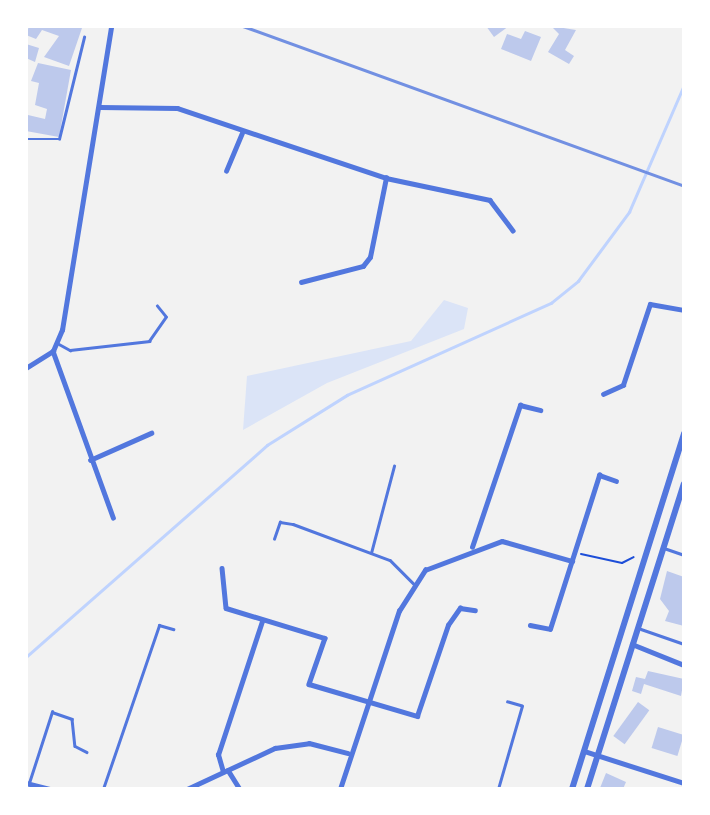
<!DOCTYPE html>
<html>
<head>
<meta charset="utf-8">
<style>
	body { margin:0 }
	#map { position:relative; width:710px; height:815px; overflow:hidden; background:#f2f2f2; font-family:Mulish,sans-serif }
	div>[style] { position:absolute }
	.green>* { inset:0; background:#dbe4f7 }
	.stream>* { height:2.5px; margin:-1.25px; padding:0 1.25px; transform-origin:1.25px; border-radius:1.25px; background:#bfd3fe }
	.building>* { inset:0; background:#bdc9ec; transform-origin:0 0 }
	.path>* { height:2px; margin:-1px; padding:0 1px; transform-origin:1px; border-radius:1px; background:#1d4ed8 }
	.service>* { height:2.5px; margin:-1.25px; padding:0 1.25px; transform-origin:1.25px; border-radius:1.25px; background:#5277de }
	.minor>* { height:4.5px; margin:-2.25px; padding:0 2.25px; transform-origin:2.25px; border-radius:2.25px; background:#5277de }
	.tertiary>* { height:6px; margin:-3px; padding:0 3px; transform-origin:3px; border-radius:3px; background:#5277de }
	.rail>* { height:2.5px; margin:-1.25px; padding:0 1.25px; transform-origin:1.25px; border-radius:1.25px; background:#7290e2 }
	span { translate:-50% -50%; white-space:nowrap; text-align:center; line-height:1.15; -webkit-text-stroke:7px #fff; paint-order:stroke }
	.frame { position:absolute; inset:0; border:28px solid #fff; pointer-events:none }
</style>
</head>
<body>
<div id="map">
	<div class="green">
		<i style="clip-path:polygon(444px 300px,468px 308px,464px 329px,327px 383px,243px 430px,247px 376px,411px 341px)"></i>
	</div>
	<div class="stream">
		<i style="left:26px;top:657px;width:321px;rotate:-41.3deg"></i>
		<i style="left:267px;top:445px;width:94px;rotate:-32deg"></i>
		<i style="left:347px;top:395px;width:224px;rotate:-24.3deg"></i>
		<i style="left:551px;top:303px;width:35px;rotate:-39deg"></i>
		<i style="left:578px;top:281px;width:86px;rotate:-53.5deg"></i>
		<i style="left:629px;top:212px;width:138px;rotate:-66.6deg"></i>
	</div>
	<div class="building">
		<i style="clip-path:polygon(29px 26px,82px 28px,69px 66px,44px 57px,59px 36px,42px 30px,36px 39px,26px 35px)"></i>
		<i style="clip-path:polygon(486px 26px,509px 26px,494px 37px)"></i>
		<i style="clip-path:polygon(551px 26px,576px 30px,565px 50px,574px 56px,569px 64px,548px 52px,559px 34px)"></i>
		<i style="clip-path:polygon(525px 31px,541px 37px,531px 61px,501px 49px,507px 34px,521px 39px)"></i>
		<i style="clip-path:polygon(26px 44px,39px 48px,35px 62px,26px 58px)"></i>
		<i style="clip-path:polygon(38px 63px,71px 70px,59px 137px,26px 131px,26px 102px,28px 115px,45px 119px,47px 109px,35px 105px,39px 83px,31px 81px)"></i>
		<i style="clip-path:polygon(667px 571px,684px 577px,684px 626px,665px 621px,669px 611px,660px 599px)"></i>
		<i style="clip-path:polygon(648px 671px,684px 679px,681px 696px,644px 684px,641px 694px,632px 691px,636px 677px,645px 679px)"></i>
		<i style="left:638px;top:702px;width:14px;height:42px;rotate:36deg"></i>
		<i style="left:658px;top:727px;width:27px;height:22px;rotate:17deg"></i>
		<i style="clip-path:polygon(606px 773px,626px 782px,623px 789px,600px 788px)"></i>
	</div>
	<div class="path">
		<i style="left:581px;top:554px;width:42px;rotate:12.4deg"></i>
		<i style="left:622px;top:563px;width:13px;rotate:-27deg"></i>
	</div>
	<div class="service">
		<i style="left:26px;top:139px;width:33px"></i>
		<i style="left:59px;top:139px;width:105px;rotate:-76.2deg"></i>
		<i style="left:59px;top:344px;width:13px;rotate:29deg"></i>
		<i style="left:70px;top:350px;width:80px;rotate:-6.5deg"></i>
		<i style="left:149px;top:341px;width:29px;rotate:-55deg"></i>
		<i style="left:166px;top:317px;width:14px;rotate:-129deg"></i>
		<i style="left:274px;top:539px;width:18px;rotate:-71deg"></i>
		<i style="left:280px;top:522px;width:13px;rotate:9deg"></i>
		<i style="left:293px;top:524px;width:103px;rotate:20.4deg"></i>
		<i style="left:390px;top:560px;width:33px;rotate:45deg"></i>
		<i style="left:664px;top:548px;width:21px;rotate:19deg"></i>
		<i style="left:371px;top:553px;width:90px;rotate:-75.2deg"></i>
		<i style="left:641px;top:629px;width:46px;rotate:19.2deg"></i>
		<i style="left:29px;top:783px;width:75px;rotate:-72.1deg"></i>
		<i style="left:52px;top:712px;width:21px;rotate:19deg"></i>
		<i style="left:72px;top:719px;width:27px;rotate:84deg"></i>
		<i style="left:75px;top:746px;width:13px;rotate:27deg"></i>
		<i style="left:103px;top:789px;width:173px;rotate:-71.1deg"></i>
		<i style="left:159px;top:625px;width:15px;rotate:16deg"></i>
		<i style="left:498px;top:789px;width:86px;rotate:-73.9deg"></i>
		<i style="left:522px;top:706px;width:15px;rotate:-164deg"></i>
	</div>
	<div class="minor">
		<i style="left:100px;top:107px;width:77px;rotate:0.7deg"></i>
		<i style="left:177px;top:108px;width:220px;rotate:18.5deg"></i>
		<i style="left:386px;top:178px;width:106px;rotate:11.9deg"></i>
		<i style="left:490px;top:200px;width:38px;rotate:53deg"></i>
		<i style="left:226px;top:171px;width:41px;rotate:-67.2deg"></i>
		<i style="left:301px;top:282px;width:64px;rotate:-14.5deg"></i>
		<i style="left:363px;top:266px;width:11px;rotate:-52deg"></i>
		<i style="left:370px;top:257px;width:81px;rotate:-78.6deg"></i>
		<i style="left:53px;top:351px;width:177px;rotate:70.1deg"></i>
		<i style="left:26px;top:368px;width:32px;rotate:-32deg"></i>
		<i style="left:53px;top:351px;width:23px;rotate:-67deg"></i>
		<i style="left:62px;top:330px;width:308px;rotate:-80.8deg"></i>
		<i style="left:603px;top:394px;width:22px;rotate:-24deg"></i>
		<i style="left:623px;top:385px;width:85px;rotate:-71.6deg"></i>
		<i style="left:650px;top:304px;width:35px;rotate:10deg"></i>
		<i style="left:90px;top:460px;width:67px;rotate:-23.9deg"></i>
		<i style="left:472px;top:547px;width:150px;rotate:-71.3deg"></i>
		<i style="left:520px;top:405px;width:21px;rotate:14deg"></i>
		<i style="left:222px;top:568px;width:40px;rotate:84.3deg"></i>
		<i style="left:226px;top:608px;width:103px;rotate:16.9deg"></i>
		<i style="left:325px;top:638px;width:49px;rotate:109.2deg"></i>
		<i style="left:309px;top:684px;width:113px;rotate:16.5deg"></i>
		<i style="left:417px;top:716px;width:96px;rotate:-71.2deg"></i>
		<i style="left:448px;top:625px;width:21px;rotate:-55deg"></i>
		<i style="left:460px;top:608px;width:15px;rotate:8deg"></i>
		<i style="left:530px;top:625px;width:20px;rotate:11deg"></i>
		<i style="left:550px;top:629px;width:162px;rotate:-72.3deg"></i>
		<i style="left:599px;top:475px;width:18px;rotate:19deg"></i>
		<i style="left:632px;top:644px;width:56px;rotate:22deg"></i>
		<i style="left:584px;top:751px;width:105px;rotate:17.7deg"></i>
		<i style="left:228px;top:770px;width:22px;rotate:58deg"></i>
		<i style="left:223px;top:772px;width:18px;rotate:-106deg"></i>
		<i style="left:218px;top:755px;width:141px;rotate:-71.8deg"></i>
		<i style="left:26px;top:783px;width:25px;rotate:14deg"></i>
		<i style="left:187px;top:789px;width:97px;rotate:-25deg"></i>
		<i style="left:275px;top:748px;width:34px;rotate:-8deg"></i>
		<i style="left:309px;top:743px;width:40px;rotate:14.4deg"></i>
		<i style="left:340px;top:789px;width:188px;rotate:-71.7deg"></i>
		<i style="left:399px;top:611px;width:49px;rotate:-57.6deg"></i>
		<i style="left:425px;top:570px;width:82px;rotate:-20.6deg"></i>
		<i style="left:502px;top:541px;width:73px;rotate:15.9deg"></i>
	</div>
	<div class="tertiary">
		<i style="left:572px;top:789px;width:373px;rotate:-72.5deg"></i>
		<i style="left:587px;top:789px;width:320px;rotate:-72.4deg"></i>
	</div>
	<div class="rail">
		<i style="left:243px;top:26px;width:469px;rotate:19.9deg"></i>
	</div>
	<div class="frame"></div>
</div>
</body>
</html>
